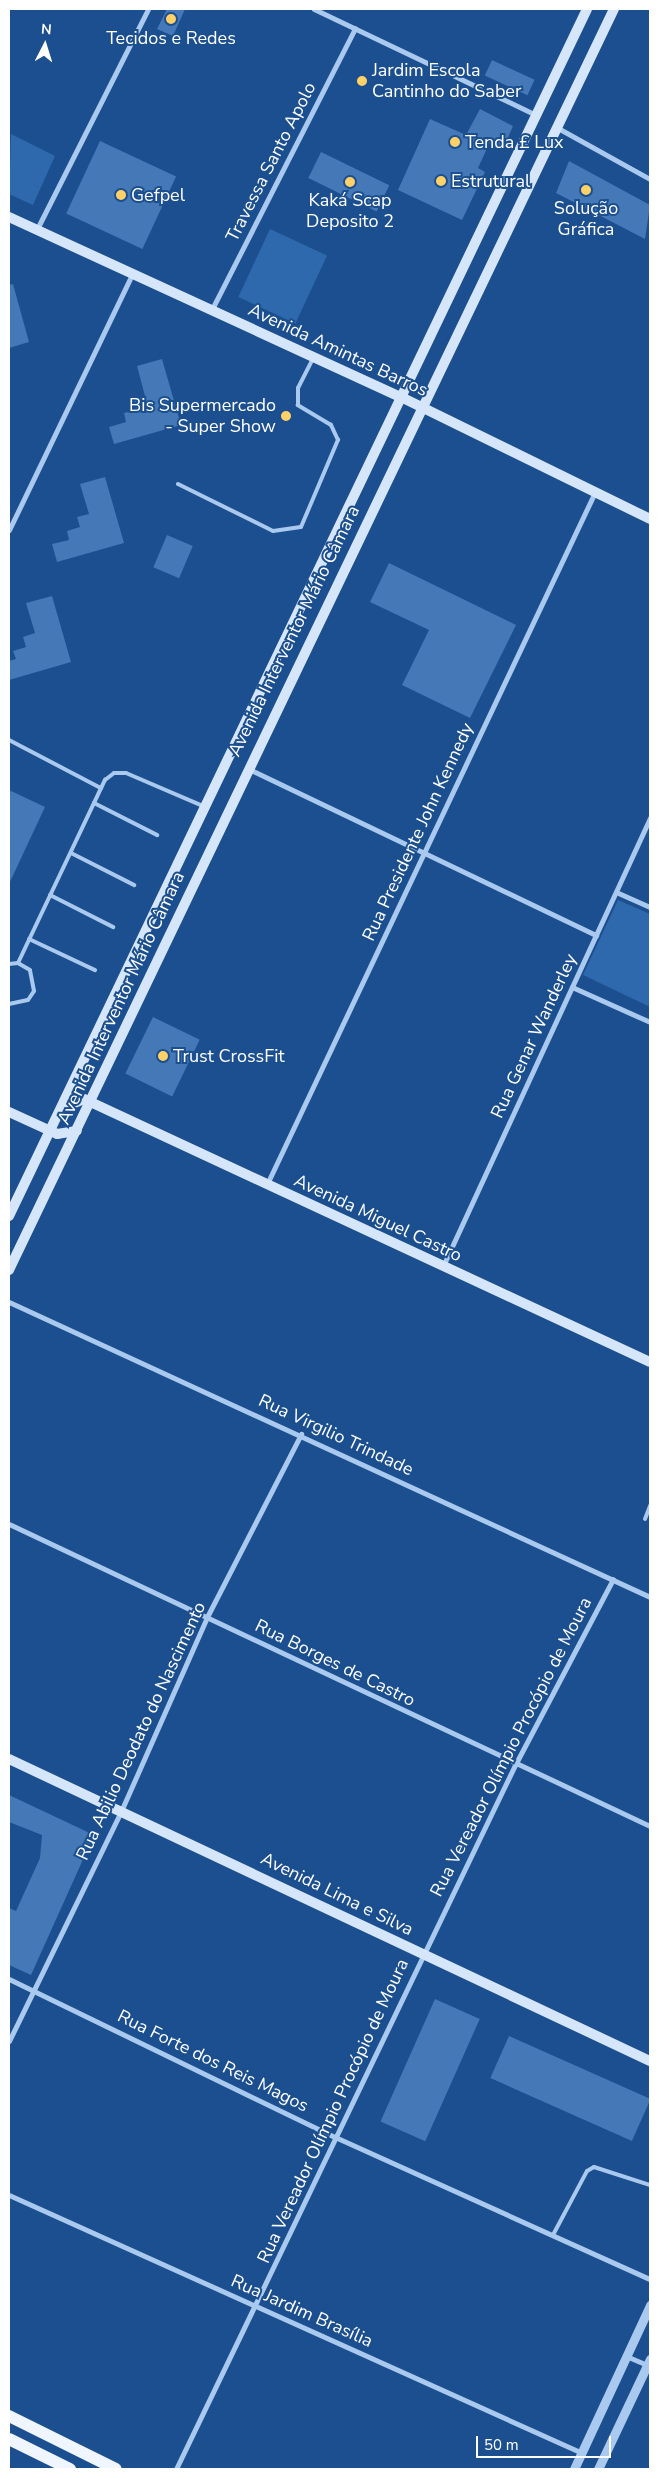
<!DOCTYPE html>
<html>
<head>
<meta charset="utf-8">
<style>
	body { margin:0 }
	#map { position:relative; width:659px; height:2478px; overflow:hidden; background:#1b4f8f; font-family:"Nunito Sans",sans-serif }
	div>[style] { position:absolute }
	.green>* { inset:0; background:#2e69ad; transform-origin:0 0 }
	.building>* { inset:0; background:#4478b7; transform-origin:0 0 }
	.service>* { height:4px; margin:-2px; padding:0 2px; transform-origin:2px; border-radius:2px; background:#a9c9ee }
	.minor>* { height:5px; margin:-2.5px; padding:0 2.5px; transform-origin:2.5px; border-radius:2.5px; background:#a9c9ee }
	.tertiary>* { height:9px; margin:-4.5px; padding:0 4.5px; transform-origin:4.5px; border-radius:4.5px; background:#a9c9ee }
	.secondary>* { height:10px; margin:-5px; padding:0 5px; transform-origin:5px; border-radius:5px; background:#d6e6fa }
	.primary>* { height:12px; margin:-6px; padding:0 6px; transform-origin:6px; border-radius:6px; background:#f0f6ff }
	.dots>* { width:14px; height:14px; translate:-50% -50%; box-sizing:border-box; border:2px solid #1b4f8f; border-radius:50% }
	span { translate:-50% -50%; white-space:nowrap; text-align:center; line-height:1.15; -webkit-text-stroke:4px #1b4f8f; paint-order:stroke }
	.poi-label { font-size:18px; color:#fff }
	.left { translate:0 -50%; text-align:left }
	.right { translate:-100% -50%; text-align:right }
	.street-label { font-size:18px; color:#fff }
	.frame { position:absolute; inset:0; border:10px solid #fff; pointer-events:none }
	.north { position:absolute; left:20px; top:20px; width:50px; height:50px; -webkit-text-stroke:4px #1b4f8f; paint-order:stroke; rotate:5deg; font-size:14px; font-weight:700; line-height:20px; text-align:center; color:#fff }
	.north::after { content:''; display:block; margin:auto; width:18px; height:22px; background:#fff; clip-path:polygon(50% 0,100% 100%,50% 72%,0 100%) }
	.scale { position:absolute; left:476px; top:2436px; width:135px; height:22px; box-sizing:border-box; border:2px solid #fff; border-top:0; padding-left:6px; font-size:15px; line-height:18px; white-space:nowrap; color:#fff; -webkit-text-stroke:4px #1b4f8f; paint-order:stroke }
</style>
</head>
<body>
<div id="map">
	<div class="green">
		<i style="clip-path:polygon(11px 134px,55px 156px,33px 205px,9px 194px)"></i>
		<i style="left:270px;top:229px;width:63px;height:75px;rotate:25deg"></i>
		<i style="clip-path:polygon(618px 900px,650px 914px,650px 1007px,583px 975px)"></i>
	</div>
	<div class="building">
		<i style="clip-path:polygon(167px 9px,185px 9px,173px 36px,157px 29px)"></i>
		<i style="left:492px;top:60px;width:47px;height:17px;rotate:25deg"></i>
		<i style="clip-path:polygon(480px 109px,513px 126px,503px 149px,490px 142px,478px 168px,485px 172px,462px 220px,398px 190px,430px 119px,466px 135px)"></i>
		<i style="left:100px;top:141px;width:84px;height:80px;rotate:25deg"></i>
		<i style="left:321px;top:152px;width:76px;height:29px;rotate:26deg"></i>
		<i style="clip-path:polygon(569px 161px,650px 205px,645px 239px,556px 193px)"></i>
		<i style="clip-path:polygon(13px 284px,29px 342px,9px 348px,9px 285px)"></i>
		<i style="clip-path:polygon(162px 359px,181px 425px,114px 444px,109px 427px,126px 422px,124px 413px,137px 410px,134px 399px,145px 396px,137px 366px)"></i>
		<i style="clip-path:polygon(105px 477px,124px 543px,57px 562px,52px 544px,69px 540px,67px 531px,80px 527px,77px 517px,89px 514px,80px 484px)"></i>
		<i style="left:167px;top:535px;width:28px;height:35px;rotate:23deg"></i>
		<i style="clip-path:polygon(389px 563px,516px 625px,470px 718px,402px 685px,429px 630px,370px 602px)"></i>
		<i style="clip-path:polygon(52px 596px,71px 662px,9px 680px,9px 661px,16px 659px,13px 651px,26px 647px,23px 637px,35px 633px,26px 603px)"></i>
		<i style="clip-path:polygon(9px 790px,45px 807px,9px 884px)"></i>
		<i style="left:153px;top:1017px;width:52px;height:63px;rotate:26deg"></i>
		<i style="clip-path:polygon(9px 1795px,94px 1835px,31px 1975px,9px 1965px,9px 1908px,16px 1911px,40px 1858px,42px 1835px,9px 1822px)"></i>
		<i style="left:435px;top:1999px;width:49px;height:134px;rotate:24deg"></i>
		<i style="left:509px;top:2036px;width:155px;height:46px;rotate:24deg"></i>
	</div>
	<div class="service">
		<i style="left:178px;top:484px;width:106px;rotate:26.3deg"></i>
		<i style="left:273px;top:531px;width:28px;rotate:-8deg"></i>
		<i style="left:301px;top:527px;width:95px;rotate:-67deg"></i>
		<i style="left:338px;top:440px;width:17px;rotate:-115deg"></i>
		<i style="left:331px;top:425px;width:39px;rotate:-149deg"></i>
		<i style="left:298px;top:405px;width:17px;rotate:-90deg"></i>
		<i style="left:298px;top:388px;width:34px;rotate:-63deg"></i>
		<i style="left:9px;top:740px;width:104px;rotate:27.6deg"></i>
		<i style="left:94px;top:803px;width:71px;rotate:26.9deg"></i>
		<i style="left:71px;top:853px;width:71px;rotate:26.9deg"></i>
		<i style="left:50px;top:895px;width:71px;rotate:26.9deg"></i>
		<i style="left:29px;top:939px;width:73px;rotate:25.2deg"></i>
		<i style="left:9px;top:964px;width:9px;rotate:-6deg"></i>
		<i style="left:9px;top:1004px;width:19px;rotate:-12deg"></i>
		<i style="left:28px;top:1000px;width:11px;rotate:-56deg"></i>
		<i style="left:34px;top:991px;width:21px;rotate:-101deg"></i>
		<i style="left:30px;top:970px;width:14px;rotate:-150deg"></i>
		<i style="left:18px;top:963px;width:203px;rotate:-64.6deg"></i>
		<i style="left:105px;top:780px;width:11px;rotate:-38deg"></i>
		<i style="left:114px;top:773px;width:12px"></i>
		<i style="left:126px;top:773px;width:84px;rotate:23.2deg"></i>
		<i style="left:645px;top:1519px;width:14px;rotate:-69deg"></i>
		<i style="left:553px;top:2235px;width:72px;rotate:-62deg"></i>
		<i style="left:587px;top:2171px;width:8px;rotate:-30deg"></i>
		<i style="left:594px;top:2167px;width:59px;rotate:17.8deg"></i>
	</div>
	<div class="minor">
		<i style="left:314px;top:9px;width:246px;rotate:25.5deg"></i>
		<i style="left:556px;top:127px;width:107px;rotate:29deg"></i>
		<i style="left:37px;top:229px;width:246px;rotate:-63.2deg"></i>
		<i style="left:212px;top:309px;width:315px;rotate:-63deg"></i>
		<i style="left:9px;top:530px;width:284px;rotate:-64.3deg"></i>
		<i style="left:249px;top:769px;width:385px;rotate:25.6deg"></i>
		<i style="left:616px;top:892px;width:37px;rotate:24deg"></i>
		<i style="left:572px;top:987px;width:85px;rotate:24.2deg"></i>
		<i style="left:267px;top:1184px;width:766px;rotate:-64.64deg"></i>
		<i style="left:443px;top:1266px;width:494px;rotate:-65.2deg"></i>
		<i style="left:9px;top:1302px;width:706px;rotate:24.71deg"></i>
		<i style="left:9px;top:1524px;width:709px;rotate:25.23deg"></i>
		<i style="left:9px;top:1979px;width:362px;rotate:25.9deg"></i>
		<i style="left:335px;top:2137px;width:346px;rotate:24.3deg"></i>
		<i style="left:9px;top:2041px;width:258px;rotate:-64deg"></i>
		<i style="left:122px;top:1809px;width:210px;rotate:-66.1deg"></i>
		<i style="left:207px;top:1617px;width:206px;rotate:-62.8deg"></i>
		<i style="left:9px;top:2195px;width:628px;rotate:24.24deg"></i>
		<i style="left:626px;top:2356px;width:23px;rotate:23deg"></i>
		<i style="left:176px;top:2469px;width:781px;rotate:-64.29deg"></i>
		<i style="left:515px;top:1765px;width:210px;rotate:-62.2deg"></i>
	</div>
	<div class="tertiary">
		<i style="left:574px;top:2469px;width:181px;rotate:-65.1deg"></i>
		<i style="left:598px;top:2469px;width:122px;rotate:-64.7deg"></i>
	</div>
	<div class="secondary">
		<i style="left:9px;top:217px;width:431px;rotate:24.7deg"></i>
		<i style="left:401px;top:397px;width:277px;rotate:26.1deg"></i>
		<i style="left:63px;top:1108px;width:23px;rotate:-23deg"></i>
		<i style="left:84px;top:1099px;width:624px;rotate:24.92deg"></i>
		<i style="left:9px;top:1112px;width:53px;rotate:24.6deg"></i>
		<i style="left:57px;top:1134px;width:20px;rotate:-9deg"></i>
		<i style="left:9px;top:1216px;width:1338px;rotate:-64.41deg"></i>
		<i style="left:9px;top:1270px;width:1399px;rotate:-64.37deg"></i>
		<i style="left:9px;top:1759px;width:709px;rotate:25.23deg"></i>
	</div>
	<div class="primary">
		<i style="left:9px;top:2416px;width:119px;rotate:26.4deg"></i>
		<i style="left:9px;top:2439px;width:68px;rotate:26.2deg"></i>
	</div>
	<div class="dots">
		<i style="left:171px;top:19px;background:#ffd166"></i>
		<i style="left:362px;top:81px;background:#ffd166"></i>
		<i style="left:455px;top:142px;background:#ffd166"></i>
		<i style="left:441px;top:181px;background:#ffd166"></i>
		<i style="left:350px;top:182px;background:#ffd166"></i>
		<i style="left:586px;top:190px;background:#ffd166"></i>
		<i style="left:121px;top:195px;background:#ffd166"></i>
		<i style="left:286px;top:416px;background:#ffd166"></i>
		<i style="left:163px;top:1056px;background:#ffd166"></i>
	</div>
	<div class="poi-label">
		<span style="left:171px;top:38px">Tecidos e Redes</span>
		<span class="left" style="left:372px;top:81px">Jardim Escola<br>Cantinho do Saber</span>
		<span class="left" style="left:465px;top:142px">Tenda £ Lux</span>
		<span class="left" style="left:451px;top:181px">Estrutural</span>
		<span class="left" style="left:131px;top:195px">Gefpel</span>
		<span style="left:350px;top:211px">Kaká Scap<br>Deposito 2</span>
		<span style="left:586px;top:219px">Solução<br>Gráfica</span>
		<span class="right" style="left:276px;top:416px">Bis Supermercado<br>- Super Show</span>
		<span class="left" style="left:173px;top:1056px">Trust CrossFit</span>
	</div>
	<div class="street-label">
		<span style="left:271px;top:162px;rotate:-63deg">Travessa Santo Apolo</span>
		<span style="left:338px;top:350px;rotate:25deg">Avenida Amintas Barros</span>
		<span style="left:294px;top:631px;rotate:-64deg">Avenida Interventor Mário Câmara</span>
		<span style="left:418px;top:832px;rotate:-65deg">Rua Presidente John Kennedy</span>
		<span style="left:121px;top:998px;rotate:-65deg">Avenida Interventor Mário Câmara</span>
		<span style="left:534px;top:1036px;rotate:-65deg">Rua Genar Wanderley</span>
		<span style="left:378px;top:1218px;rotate:25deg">Avenida Miguel Castro</span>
		<span style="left:336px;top:1435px;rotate:25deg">Rua Virgilio Trindade</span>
		<span style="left:335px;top:1663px;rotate:26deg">Rua Borges de Castro</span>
		<span style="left:141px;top:1731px;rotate:-65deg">Rua Abilio Deodato do Nascimento</span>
		<span style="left:511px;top:1747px;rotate:-63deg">Rua Vereador Olímpio Procópio de Moura</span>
		<span style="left:337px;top:1894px;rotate:26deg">Avenida Lima e Silva</span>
		<span style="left:213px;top:2061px;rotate:26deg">Rua Forte dos Reis Magos</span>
		<span style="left:333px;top:2111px;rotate:-65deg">Rua Vereador Olímpio Procópio de Moura</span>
		<span style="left:302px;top:2311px;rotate:24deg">Rua Jardim Brasília</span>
	</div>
	<div class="frame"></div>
	<div class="north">N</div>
	<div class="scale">50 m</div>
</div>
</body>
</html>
